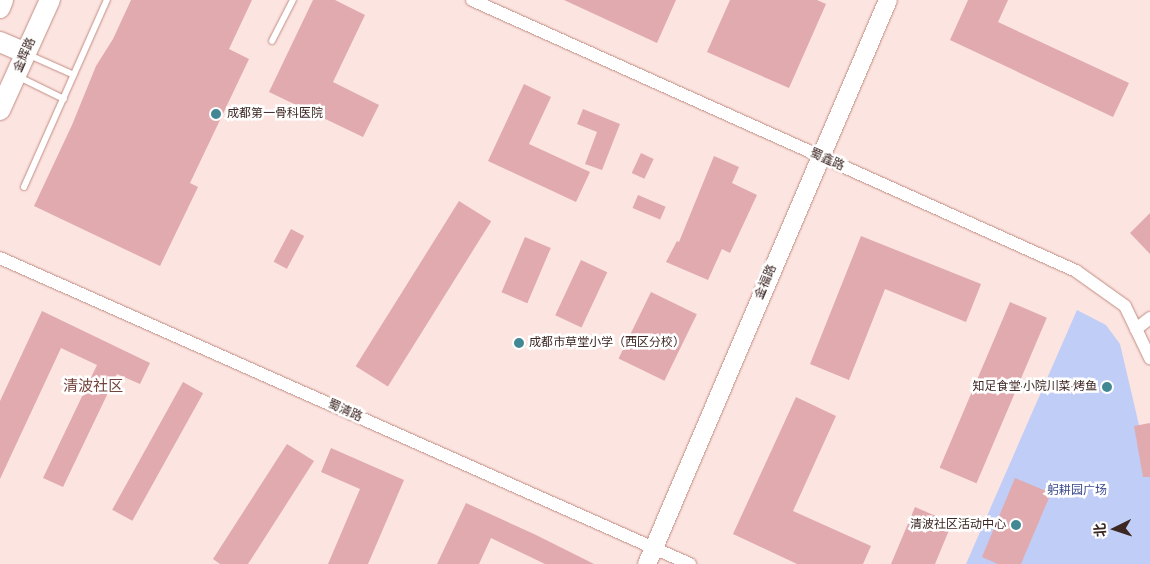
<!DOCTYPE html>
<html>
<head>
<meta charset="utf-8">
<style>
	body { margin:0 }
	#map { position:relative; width:1150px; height:564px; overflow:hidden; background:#fce4e0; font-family:Raleway,"Noto Sans SC",sans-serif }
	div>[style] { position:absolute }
	.green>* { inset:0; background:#c0cdf6 }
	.building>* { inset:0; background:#e1aaaf; transform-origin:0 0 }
	.roads { filter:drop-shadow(0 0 1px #c18d83) drop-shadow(0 0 1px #c18d83) }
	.lane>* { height:6px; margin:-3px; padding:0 3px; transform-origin:3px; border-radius:3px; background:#fff }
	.street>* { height:12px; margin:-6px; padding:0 6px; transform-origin:6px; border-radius:6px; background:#fff }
	.secondary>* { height:18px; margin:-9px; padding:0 9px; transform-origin:9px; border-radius:9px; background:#fff }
	.primary>* { height:20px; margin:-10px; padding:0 10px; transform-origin:10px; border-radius:10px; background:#fff }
	.dots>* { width:14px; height:14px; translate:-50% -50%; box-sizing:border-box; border:2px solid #fff; border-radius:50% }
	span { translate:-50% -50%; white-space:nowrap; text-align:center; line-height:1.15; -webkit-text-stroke:5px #fff; paint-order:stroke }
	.street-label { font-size:12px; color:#3c2723 }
	.poi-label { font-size:12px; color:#3c2723 }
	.left { translate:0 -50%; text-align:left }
	.right { translate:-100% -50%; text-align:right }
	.park-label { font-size:12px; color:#3c4b8e }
	.quarter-label { font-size:15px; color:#72443b }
	.north { position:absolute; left:1090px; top:504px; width:50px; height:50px; -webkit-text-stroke:4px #fff; paint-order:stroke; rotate:266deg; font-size:14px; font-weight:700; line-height:20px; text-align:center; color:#3c2723 }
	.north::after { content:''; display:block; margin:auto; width:18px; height:22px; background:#3c2723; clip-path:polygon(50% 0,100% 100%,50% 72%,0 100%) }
</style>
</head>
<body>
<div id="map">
	<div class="green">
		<i style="clip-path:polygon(1077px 310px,1106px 325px,1120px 344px,1150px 472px,1150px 564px,966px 564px)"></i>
	</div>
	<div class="building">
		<i style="clip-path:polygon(131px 0,252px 0,229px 49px,249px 59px,190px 183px,198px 187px,160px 266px,34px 206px,72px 125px,96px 66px,113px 39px)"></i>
		<i style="clip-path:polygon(313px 0,335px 0,365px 15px,333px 82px,379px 105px,363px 137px,269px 92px)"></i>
		<i style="clip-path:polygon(564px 0,676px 0,657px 43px)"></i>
		<i style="clip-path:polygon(730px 0,817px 0,826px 4px,789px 88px,707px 52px)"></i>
		<i style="clip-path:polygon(968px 0,1008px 0,998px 22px,1129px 83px,1113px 117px,950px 40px)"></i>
		<i style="clip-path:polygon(524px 84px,551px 97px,529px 144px,590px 172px,576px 202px,488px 161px)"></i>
		<i style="clip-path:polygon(583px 109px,620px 124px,602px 170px,585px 164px,597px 132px,577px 124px)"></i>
		<i style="left:641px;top:153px;width:14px;height:22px;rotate:25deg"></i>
		<i style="clip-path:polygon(714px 156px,739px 167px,732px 183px,757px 195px,730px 253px,722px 249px,708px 280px,666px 262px,677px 241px,679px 242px)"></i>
		<i style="left:638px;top:195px;width:30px;height:14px;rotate:23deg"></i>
		<i style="left:459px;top:201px;width:38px;height:195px;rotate:32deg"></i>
		<i style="clip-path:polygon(1150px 213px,1150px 254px,1130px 233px)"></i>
		<i style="left:291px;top:229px;width:15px;height:37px;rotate:28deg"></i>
		<i style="clip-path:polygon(861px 236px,981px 284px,966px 322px,885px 289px,849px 380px,810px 364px)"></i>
		<i style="left:525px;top:237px;width:28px;height:60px;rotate:23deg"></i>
		<i style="left:581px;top:260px;width:29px;height:61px;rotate:25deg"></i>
		<i style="left:651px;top:292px;width:51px;height:74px;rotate:26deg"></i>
		<i style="left:1010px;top:302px;width:40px;height:180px;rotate:23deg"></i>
		<i style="clip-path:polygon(42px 311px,150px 363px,140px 384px,117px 374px,63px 487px,43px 478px,97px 365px,61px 348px,0 479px,0 401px)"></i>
		<i style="left:183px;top:382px;width:23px;height:146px;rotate:29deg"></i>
		<i style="clip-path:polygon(796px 397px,836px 416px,793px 511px,871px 546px,863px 564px,797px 564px,733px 534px)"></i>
		<i style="clip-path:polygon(1150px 423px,1150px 477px,1143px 477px,1134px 426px)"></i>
		<i style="clip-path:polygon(287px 444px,314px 461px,248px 564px,220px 564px,213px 559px)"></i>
		<i style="clip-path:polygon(331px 448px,404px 480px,368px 564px,328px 564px,360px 489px,321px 472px)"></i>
		<i style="clip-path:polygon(1015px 478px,1051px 493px,1021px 564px,998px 564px,982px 557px)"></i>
		<i style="clip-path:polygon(466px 503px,534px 534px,594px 564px,545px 564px,491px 538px,479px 564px,437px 564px)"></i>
		<i style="clip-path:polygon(915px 507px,952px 523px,935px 564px,891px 564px)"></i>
	</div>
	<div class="roads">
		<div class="lane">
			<i style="left:272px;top:41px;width:46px;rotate:-62.9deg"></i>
			<i style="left:27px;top:54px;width:51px;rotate:24.1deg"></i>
			<i style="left:19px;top:77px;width:50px;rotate:26.1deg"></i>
			<i style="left:24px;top:187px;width:205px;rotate:-66.1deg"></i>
		</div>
		<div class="street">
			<i style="left:472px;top:0;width:662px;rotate:24.16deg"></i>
			<i style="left:1076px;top:271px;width:60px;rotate:35.5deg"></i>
			<i style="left:1125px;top:306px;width:58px;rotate:64.3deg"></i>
			<i style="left:0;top:258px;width:755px;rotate:23.92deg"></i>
			<i style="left:1136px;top:329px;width:18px;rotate:-38deg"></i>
		</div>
		<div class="secondary">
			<i style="left:647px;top:564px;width:613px;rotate:-66.86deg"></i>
		</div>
		<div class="primary">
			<i style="left:0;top:8px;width:9px;rotate:-69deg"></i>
			<i style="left:0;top:42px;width:28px;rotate:23deg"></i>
			<i style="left:0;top:110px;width:121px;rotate:-65.6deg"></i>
		</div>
	</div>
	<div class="dots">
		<i style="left:216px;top:114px;background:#428794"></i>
		<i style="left:519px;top:343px;background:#428794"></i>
		<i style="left:1107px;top:387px;background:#428794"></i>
		<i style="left:1016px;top:525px;background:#428794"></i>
	</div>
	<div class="street-label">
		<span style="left:25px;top:55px;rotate:-66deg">金辉路</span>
		<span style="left:827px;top:160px;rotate:24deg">蜀鑫路</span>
		<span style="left:766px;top:282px;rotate:-67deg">金福路</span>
		<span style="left:345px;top:411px;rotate:24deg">蜀清路</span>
	</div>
	<div class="poi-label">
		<span class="left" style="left:227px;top:114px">成都第一骨科医院</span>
		<span class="left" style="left:529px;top:343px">成都市草堂小学（西区分校）</span>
		<span class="right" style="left:1097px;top:387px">知足食堂·小院川菜·烤鱼</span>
		<span class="right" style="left:1006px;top:525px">清波社区活动中心</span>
	</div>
	<div class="park-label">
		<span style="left:1077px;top:491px">躬耕园广场</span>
	</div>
	<div class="quarter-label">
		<span style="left:93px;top:387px">清波社区</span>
	</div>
	<div class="north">北</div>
</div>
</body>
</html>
